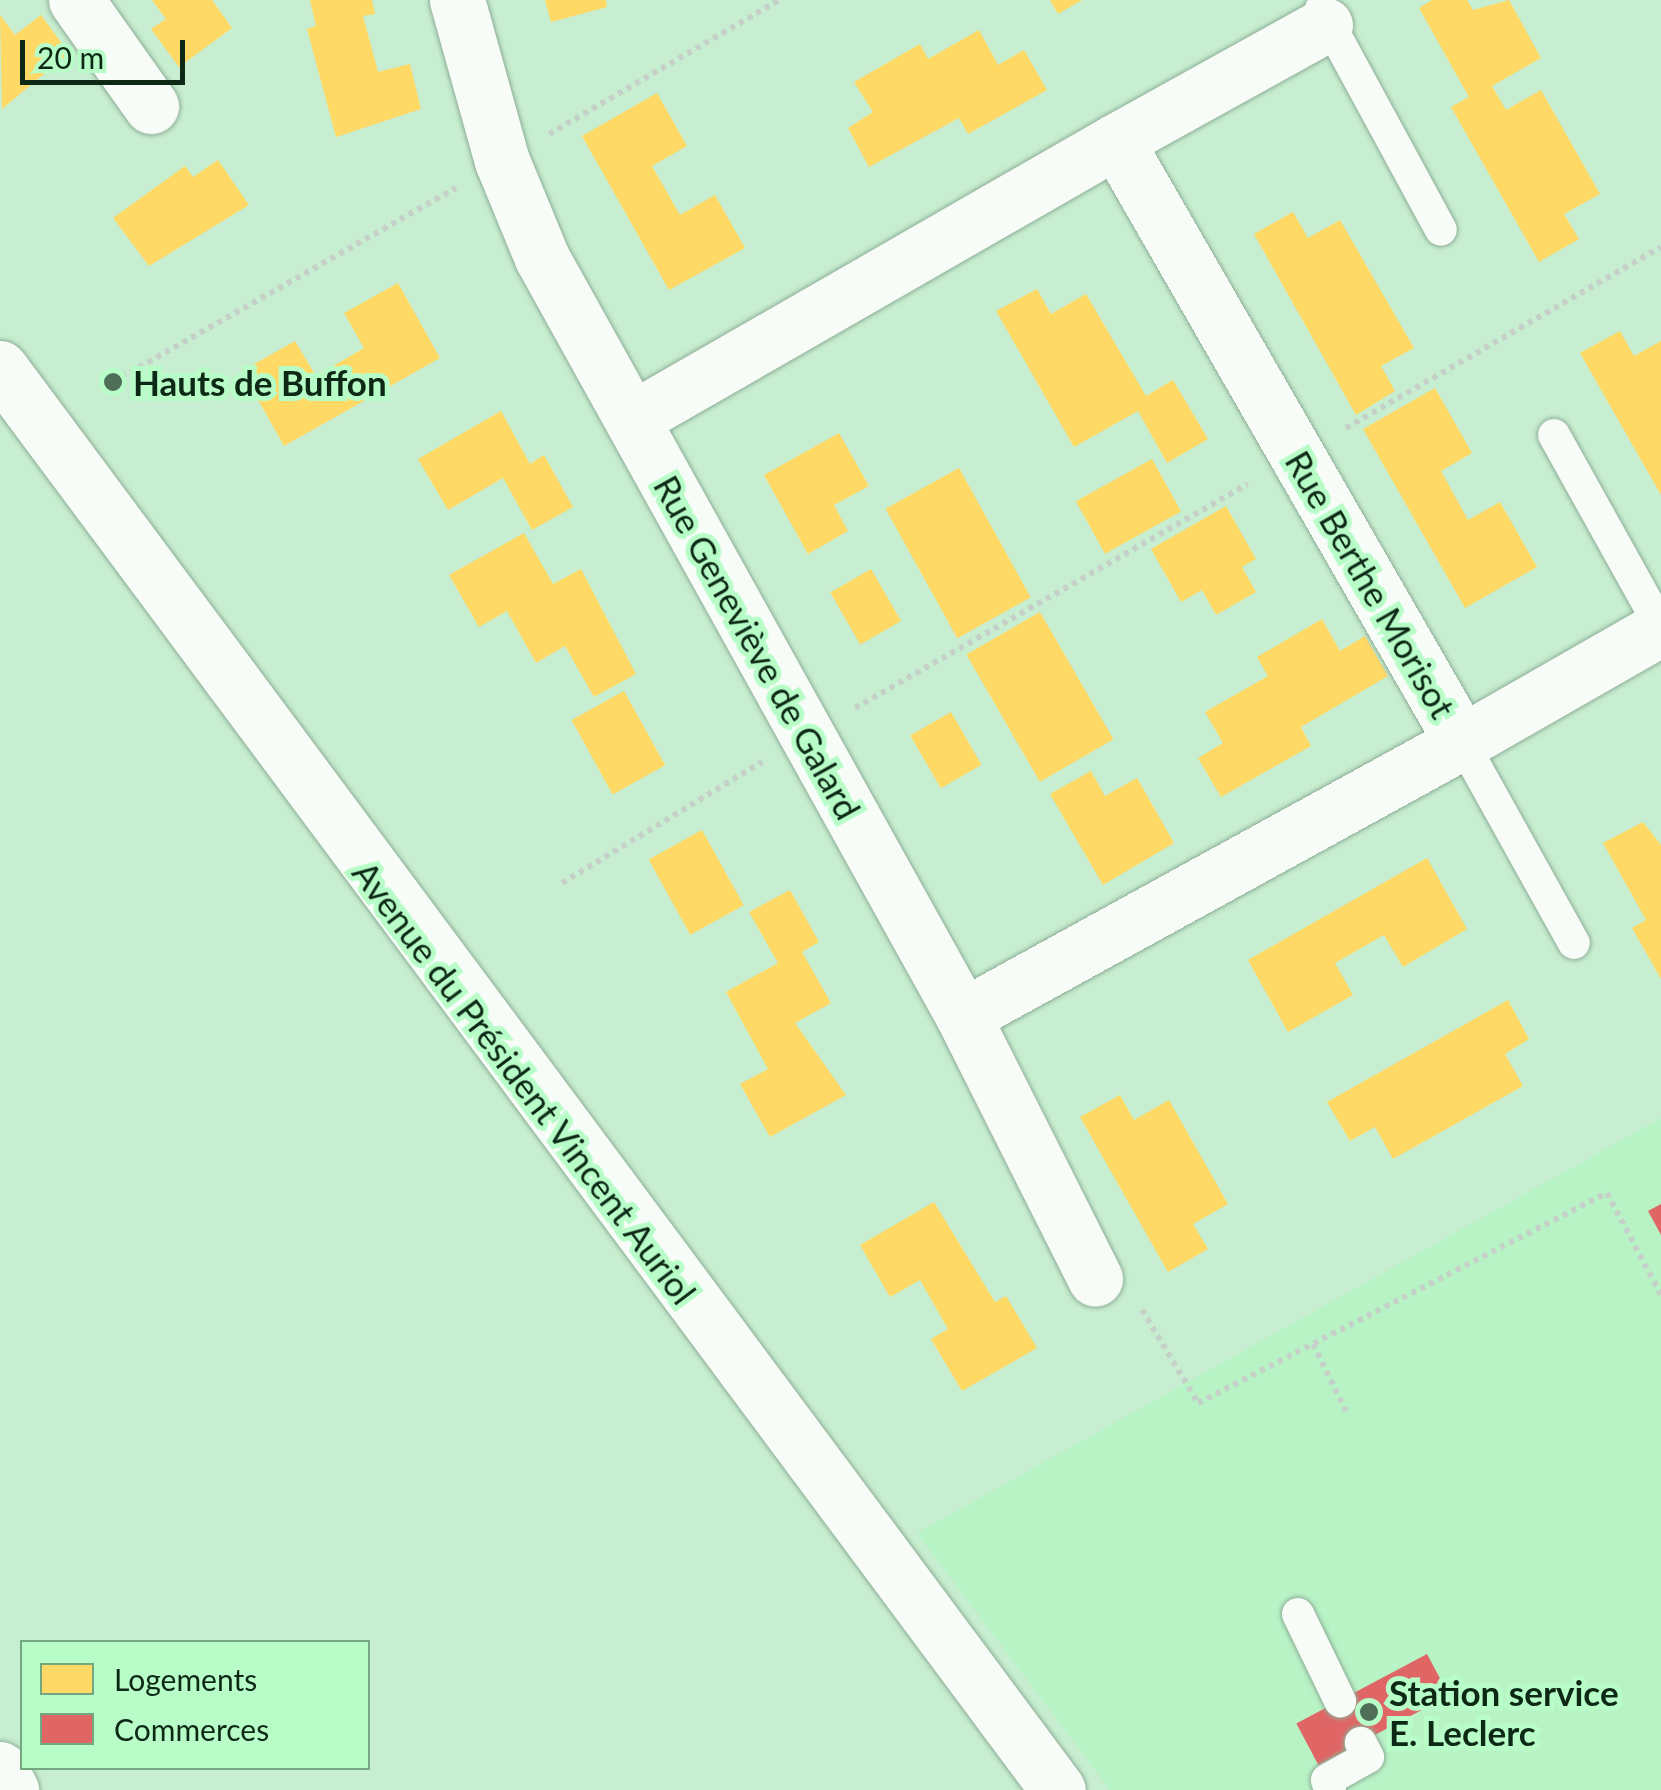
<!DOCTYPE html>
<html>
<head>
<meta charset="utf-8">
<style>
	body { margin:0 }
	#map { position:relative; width:1661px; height:1790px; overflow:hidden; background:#c7eed0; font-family:Lato,sans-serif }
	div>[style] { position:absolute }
	.built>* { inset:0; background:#b8f3c6 }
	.homes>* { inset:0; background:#ffd966; transform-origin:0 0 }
	.shops>* { inset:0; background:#e06666; transform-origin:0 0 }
	.path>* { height:6px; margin-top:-3px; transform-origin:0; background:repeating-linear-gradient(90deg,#c5d1c8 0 5px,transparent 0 10px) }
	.roads { filter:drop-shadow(0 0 2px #8ead96) drop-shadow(0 0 2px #8ead96) }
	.service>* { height:32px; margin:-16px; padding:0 16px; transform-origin:16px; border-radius:16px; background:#f7fcf8 }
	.minor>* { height:55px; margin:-27.5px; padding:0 27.5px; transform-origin:27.5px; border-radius:27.5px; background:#f7fcf8 }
	.secondary>* { height:55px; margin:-27.5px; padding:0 27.5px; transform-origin:27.5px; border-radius:27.5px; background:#f7fcf8 }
	.dots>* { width:28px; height:28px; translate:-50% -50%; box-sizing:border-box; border:5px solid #b8fdc8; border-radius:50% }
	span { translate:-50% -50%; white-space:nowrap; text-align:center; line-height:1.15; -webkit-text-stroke:10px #b8fdc8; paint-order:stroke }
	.poi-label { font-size:35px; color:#0d2916; font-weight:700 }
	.left { translate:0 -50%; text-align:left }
	.street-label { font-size:35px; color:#0d2916 }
	.legend { position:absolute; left:20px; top:1640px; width:350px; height:130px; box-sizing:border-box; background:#b8fdc8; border:2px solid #74a881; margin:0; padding:12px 18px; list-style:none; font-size:30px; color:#0d2916 }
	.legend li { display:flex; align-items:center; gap:20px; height:50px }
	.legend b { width:50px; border:2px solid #74a881 }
	.scale { position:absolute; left:20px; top:40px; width:165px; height:45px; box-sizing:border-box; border:5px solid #0d2916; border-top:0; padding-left:12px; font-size:30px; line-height:35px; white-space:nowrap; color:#0d2916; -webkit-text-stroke:8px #b8fdc8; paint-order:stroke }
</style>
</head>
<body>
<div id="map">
	<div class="built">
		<i style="clip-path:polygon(1661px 1118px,1661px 1790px,1110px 1790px,917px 1533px)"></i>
	</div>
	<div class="homes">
		<i style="clip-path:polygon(152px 0,212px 0,232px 28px,179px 67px,151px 29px,166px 19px)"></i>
		<i style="clip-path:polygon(310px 0,372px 0,375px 14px,363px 16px,378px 72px,410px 64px,421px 109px,336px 137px,307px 29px,316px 26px)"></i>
		<i style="clip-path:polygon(545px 0,606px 0,607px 7px,551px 22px)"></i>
		<i style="clip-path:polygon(1050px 0,1082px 0,1058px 14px)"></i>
		<i style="clip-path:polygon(1432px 0,1467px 0,1473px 10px,1509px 0,1541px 58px,1492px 86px,1506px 110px,1541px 90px,1600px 194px,1564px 214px,1579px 239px,1539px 262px,1451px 107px,1469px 97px,1419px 8px)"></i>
		<i style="clip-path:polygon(0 15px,15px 35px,41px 15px,69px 53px,2px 109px)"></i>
		<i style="clip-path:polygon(979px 30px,998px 65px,1024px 50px,1047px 90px,968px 134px,959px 118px,869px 167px,848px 128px,873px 112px,854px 82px,920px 44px,928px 59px)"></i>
		<i style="clip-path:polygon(657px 93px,687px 146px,652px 166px,680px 215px,715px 195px,745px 248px,669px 290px,582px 136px)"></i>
		<i style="clip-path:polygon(218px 160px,249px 205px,149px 266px,113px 218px,185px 166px,193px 177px)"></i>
		<i style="clip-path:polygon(1293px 212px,1308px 238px,1340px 220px,1414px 348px,1381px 366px,1395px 391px,1356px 415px,1254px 234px)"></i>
		<i style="clip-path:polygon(398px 283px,440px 358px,284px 446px,242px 371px,295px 341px,316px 376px,364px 348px,344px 313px)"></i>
		<i style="clip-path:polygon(1037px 289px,1051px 314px,1086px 294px,1146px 396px,1173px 380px,1208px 439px,1167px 463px,1138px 411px,1074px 447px,996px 311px)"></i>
		<i style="clip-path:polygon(1620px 331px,1634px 356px,1661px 341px,1661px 495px,1580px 353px)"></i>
		<i style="clip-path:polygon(1435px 388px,1472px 453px,1441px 471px,1468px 520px,1500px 502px,1537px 567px,1465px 608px,1363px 429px)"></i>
		<i style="clip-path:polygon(501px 411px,530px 464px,544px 455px,573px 507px,532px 530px,503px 478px,448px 510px,418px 459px)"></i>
		<i style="clip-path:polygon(839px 433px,869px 486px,834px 505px,848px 531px,808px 554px,764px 475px)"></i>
		<i style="left:1152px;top:459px;width:60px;height:87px;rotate:61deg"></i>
		<i style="left:959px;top:468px;width:148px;height:84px;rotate:61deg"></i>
		<i style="clip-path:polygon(1226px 506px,1256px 559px,1242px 567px,1256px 592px,1216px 615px,1202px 590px,1181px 602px,1151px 549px)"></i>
		<i style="clip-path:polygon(524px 533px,553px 584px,581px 569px,636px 674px,594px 697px,565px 646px,536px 663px,507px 611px,479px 627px,449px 575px)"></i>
		<i style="left:871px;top:569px;width:60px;height:47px;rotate:60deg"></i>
		<i style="left:1040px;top:612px;width:147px;height:85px;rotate:60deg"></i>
		<i style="clip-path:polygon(1322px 619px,1340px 651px,1365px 636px,1388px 676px,1301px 727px,1311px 746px,1221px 797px,1198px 758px,1223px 743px,1205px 712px,1268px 676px,1257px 657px)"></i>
		<i style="left:624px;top:691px;width:85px;height:60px;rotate:61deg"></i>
		<i style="left:951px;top:712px;width:61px;height:47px;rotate:60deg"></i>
		<i style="clip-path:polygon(1091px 771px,1105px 796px,1137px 778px,1174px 843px,1103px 885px,1050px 794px)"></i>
		<i style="clip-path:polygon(1643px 822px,1661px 845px,1661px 979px,1632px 928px,1646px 920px,1603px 843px)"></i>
		<i style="left:702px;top:830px;width:86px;height:61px;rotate:61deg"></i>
		<i style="clip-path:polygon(1427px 858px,1467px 929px,1403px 967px,1384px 935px,1335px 963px,1353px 995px,1288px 1032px,1248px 960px)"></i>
		<i style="clip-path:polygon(790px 890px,819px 942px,802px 952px,831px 1003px,795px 1023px,846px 1095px,770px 1137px,740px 1084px,768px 1069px,726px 992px,778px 963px,749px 912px)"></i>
		<i style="clip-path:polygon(1508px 1000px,1529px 1039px,1505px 1054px,1523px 1086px,1393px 1159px,1375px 1127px,1350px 1141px,1327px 1102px)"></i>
		<i style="clip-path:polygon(1120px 1095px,1134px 1120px,1169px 1100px,1228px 1204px,1193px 1224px,1208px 1249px,1168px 1272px,1080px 1117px)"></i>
		<i style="clip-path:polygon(934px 1202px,995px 1302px,1006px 1296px,1037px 1348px,962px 1391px,931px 1339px,948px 1329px,920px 1280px,890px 1297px,860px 1245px)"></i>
	</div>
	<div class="shops">
		<i style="clip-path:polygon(1661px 1204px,1661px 1235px,1648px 1211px)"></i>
		<i style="left:1427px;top:1654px;width:47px;height:148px;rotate:62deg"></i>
	</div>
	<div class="path">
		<i style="left:549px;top:134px;width:266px;rotate:-30.2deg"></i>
		<i style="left:113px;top:382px;width:394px;rotate:-29.5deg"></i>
		<i style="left:1346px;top:428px;width:363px;rotate:-29.9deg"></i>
		<i style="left:855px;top:708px;width:452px;rotate:-29.7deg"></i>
		<i style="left:562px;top:883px;width:234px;rotate:-31.2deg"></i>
		<i style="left:1142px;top:1310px;width:109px;rotate:58.9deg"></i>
		<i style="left:1198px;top:1403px;width:460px;rotate:-27.2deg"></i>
		<i style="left:1607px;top:1193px;width:115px;rotate:62.1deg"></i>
		<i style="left:1313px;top:1344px;width:75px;rotate:63.8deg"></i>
	</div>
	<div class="roads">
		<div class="service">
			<i style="left:1321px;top:9px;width:251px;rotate:61.5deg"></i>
			<i style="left:1554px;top:435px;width:220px;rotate:60.9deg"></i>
			<i style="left:1462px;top:742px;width:230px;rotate:60.9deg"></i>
			<i style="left:1298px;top:1614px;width:97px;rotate:64.2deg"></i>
			<i style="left:1330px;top:1790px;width:10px;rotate:-107deg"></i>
			<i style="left:1327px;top:1780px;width:47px;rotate:-29.3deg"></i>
			<i style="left:1368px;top:1757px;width:16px;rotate:-117deg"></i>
		</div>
		<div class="minor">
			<i style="left:76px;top:0;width:130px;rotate:54.7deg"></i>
			<i style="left:457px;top:0;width:167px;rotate:74.4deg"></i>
			<i style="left:502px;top:161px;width:105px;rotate:67.6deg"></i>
			<i style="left:542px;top:258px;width:867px;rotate:60.95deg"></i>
			<i style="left:963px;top:1016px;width:294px;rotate:63.3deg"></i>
			<i style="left:1116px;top:141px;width:239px;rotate:-29deg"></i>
			<i style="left:632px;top:419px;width:558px;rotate:-29.87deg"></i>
			<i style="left:1116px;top:141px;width:693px;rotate:60.07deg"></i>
			<i style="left:1462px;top:742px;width:569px;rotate:151.23deg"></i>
			<i style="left:1462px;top:742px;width:229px;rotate:-29.8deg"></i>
			<i style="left:0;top:1769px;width:24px;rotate:62deg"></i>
		</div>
		<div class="secondary">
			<i style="left:0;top:368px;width:1772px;rotate:53.35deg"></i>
		</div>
	</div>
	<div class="dots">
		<i style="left:113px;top:382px;background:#4e6e57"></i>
		<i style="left:1369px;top:1712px;background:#4e6e57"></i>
	</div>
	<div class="poi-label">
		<span class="left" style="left:133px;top:382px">Hauts de Buffon</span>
		<span class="left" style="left:1389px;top:1712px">Station service<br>E. Leclerc</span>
	</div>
	<div class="street-label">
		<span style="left:1371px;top:584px;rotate:60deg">Rue Berthe Morisot</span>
		<span style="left:758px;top:647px;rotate:61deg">Rue Geneviève de Galard</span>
		<span style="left:525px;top:1082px;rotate:53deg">Avenue du Président Vincent Auriol</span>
	</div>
	<ul class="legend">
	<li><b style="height:28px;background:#ffd966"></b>Logements</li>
	<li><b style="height:28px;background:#e06666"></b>Commerces</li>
	</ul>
	<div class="scale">20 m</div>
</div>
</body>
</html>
